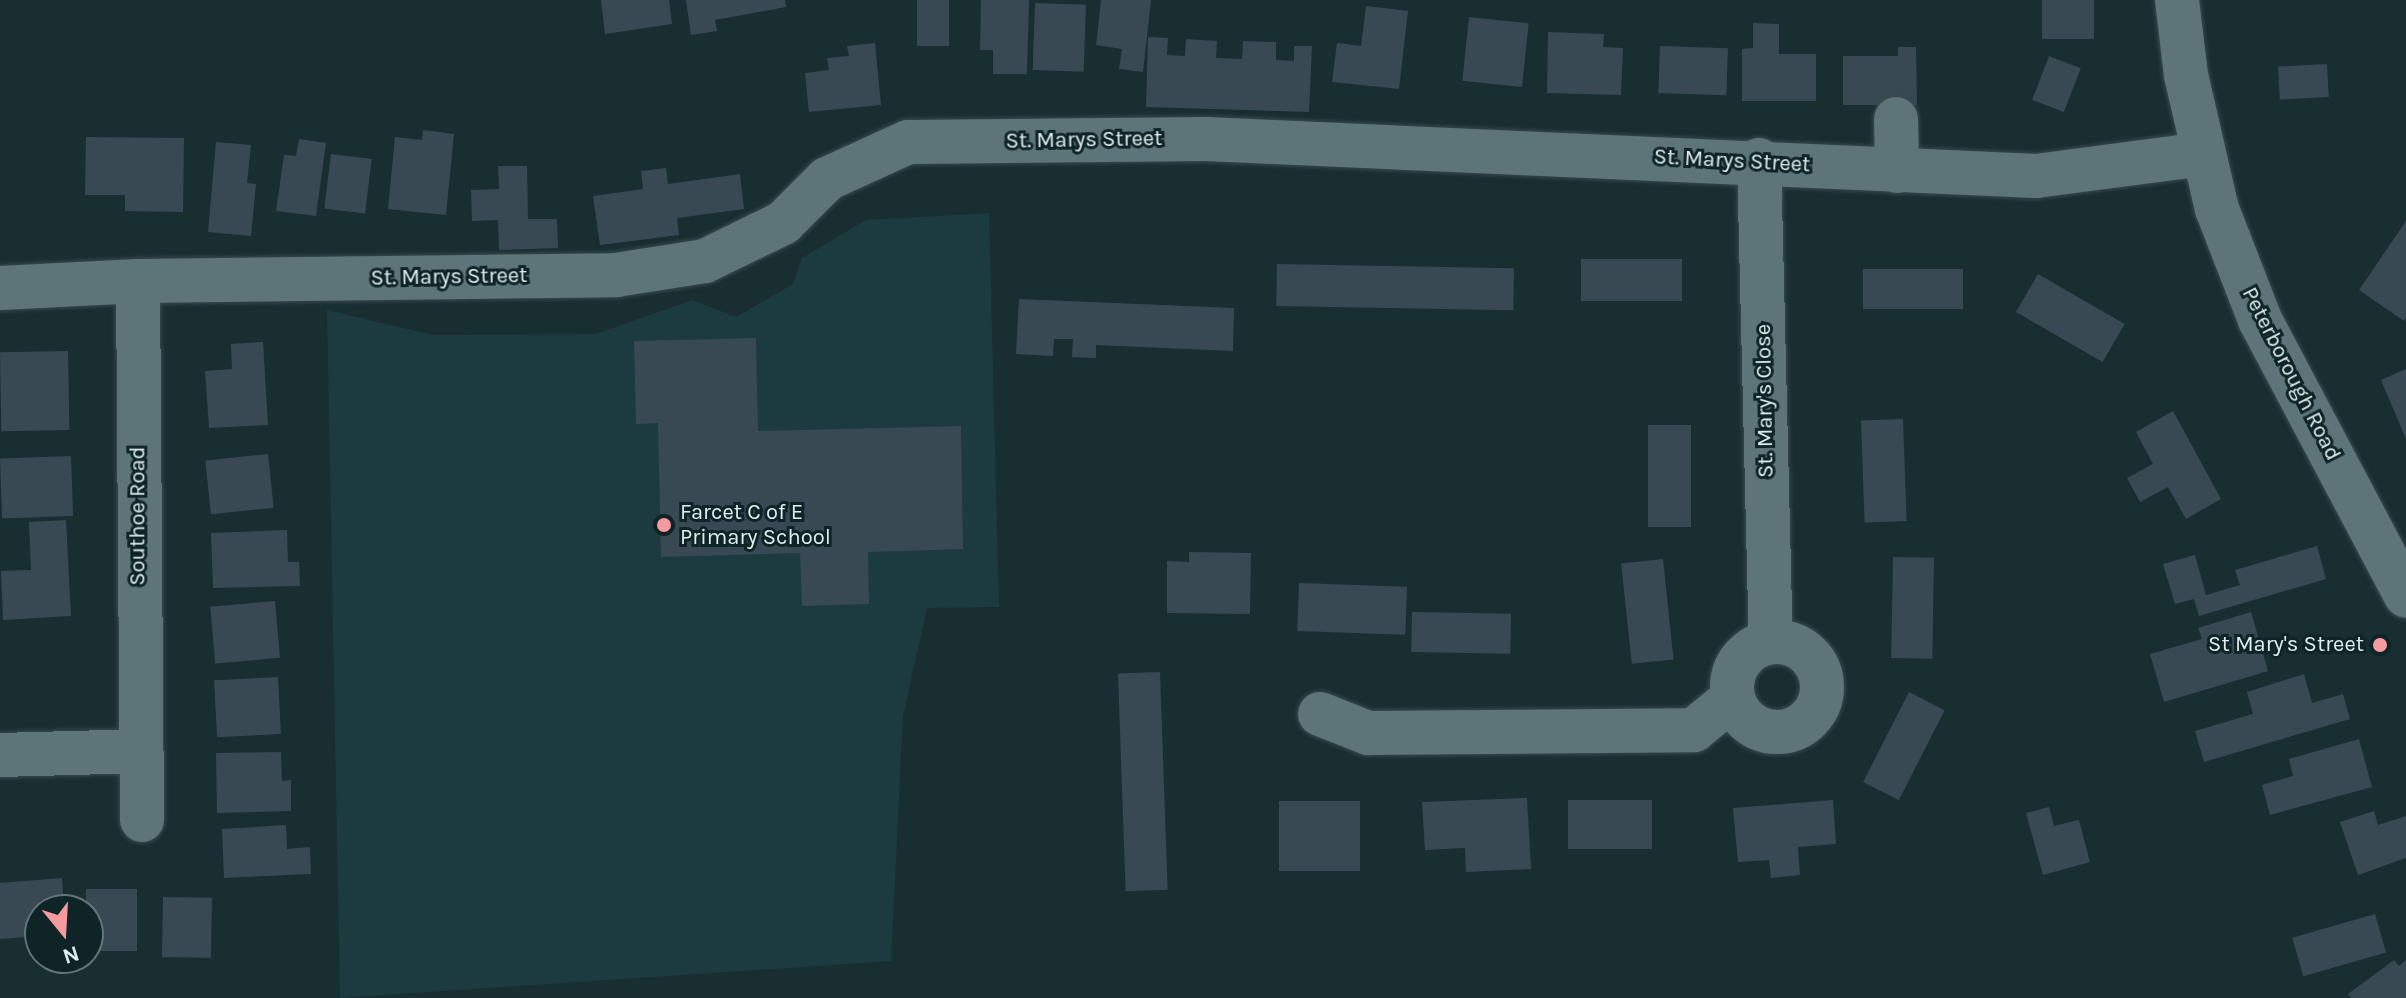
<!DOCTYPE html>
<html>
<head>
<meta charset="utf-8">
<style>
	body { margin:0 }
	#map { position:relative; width:2406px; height:998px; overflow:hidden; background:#182e31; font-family:Karla,sans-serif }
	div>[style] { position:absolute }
	.built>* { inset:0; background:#1b3b3f }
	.building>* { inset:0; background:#394954; transform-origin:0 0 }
	.roads { filter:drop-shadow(0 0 2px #374a4c) drop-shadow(0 0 2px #374a4c) }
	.street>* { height:44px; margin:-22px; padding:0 22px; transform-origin:22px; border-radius:22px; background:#5d7578 }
	.street>.ring { margin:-22px; padding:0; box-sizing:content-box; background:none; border:44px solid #5d7578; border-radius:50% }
	.secondary>* { height:44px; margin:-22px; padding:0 22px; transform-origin:22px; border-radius:22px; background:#5d7578 }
	.dots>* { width:22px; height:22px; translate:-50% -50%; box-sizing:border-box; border:4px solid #0e2427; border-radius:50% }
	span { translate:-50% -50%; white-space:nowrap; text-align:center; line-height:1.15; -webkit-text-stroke:6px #0e2427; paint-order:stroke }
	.street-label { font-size:22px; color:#e0edef }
	.poi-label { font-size:22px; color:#e0edef }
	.left { translate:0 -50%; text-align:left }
	.right { translate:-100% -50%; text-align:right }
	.north { position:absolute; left:24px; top:894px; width:80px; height:80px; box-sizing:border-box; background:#0e2427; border:2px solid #627477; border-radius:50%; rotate:162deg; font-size:22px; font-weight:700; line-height:32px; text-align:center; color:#e0edef }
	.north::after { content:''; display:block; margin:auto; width:28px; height:36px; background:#f59b9f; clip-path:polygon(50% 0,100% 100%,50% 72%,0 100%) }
</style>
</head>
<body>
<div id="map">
	<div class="built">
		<i style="clip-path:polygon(989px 213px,999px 607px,927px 608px,903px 716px,891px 961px,340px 998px,327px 310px,433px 335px,596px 334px,692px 300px,736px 317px,793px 284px,802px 258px,866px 220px)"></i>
	</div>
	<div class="building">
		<i style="clip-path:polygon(601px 0,669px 0,672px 24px,605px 34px)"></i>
		<i style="clip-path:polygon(686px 0,785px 0,786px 7px,715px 20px,717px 31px,691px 35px)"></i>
		<i style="left:917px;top:0;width:32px;height:46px"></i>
		<i style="clip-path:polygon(981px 0,1029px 0,1027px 74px,993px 74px,993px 50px,980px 50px)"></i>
		<i style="clip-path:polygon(1101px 0,1151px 0,1143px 72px,1119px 69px,1122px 49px,1096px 45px)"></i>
		<i style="left:2042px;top:0;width:52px;height:39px"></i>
		<i style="left:1035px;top:3px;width:51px;height:67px;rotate:2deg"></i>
		<i style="clip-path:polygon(1366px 6px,1408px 11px,1399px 89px,1332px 82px,1337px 43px,1361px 46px)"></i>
		<i style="left:1469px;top:17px;width:60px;height:64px;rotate:6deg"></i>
		<i style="clip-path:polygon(1753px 23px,1779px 24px,1779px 54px,1816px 54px,1816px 101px,1742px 101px,1742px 49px,1753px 48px)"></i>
		<i style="clip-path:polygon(1548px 32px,1604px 34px,1603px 47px,1623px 48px,1621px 95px,1547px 93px)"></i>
		<i style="clip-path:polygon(1148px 37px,1168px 38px,1167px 55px,1185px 56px,1186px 39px,1217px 41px,1216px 58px,1242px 59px,1243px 41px,1276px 42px,1276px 60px,1294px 61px,1294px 46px,1312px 46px,1309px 112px,1146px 107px)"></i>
		<i style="clip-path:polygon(875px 43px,881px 105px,809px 112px,805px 73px,829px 70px,827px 58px,849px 56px,847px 46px)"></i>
		<i style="left:1660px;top:46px;width:68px;height:47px;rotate:2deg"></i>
		<i style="clip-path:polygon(1898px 47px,1916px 47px,1917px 105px,1843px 105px,1843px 56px,1898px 56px)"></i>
		<i style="left:2049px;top:56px;width:34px;height:47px;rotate:21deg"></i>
		<i style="left:2327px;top:64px;width:33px;height:49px;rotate:87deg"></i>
		<i style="clip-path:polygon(423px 130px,454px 134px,446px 215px,388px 209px,395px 137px,422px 140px)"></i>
		<i style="clip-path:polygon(86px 137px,184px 138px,183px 212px,125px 211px,125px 195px,85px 195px)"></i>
		<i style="clip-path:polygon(299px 139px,326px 143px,316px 216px,276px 211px,284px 155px,296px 156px)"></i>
		<i style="clip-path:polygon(216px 142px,251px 145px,247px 183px,256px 184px,251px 236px,208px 232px)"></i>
		<i style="left:331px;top:154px;width:41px;height:55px;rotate:7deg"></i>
		<i style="clip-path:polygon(498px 166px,527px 166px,528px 219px,557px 219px,558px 248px,499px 250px,498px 220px,472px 221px,471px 190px,499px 189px)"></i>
		<i style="clip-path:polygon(666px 168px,668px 184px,740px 174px,744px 209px,677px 218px,679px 235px,600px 245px,593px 196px,643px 189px,641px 171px)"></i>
		<i style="clip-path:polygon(2406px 221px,2406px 318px,2404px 321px,2359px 290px)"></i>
		<i style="left:1581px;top:259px;width:101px;height:42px"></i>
		<i style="left:1277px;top:264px;width:237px;height:42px;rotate:1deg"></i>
		<i style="left:1863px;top:269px;width:100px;height:40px"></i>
		<i style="left:2038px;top:274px;width:100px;height:44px;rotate:30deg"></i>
		<i style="clip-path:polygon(1019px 299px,1234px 308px,1233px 351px,1096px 345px,1096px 358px,1072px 357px,1073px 339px,1054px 339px,1053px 356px,1016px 354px)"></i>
		<i style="clip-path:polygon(756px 338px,758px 431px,961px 426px,963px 549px,868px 552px,869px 604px,802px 606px,800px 553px,661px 557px,658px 423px,636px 424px,634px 341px)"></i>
		<i style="clip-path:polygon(263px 342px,268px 425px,209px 428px,205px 371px,232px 369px,231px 344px)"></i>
		<i style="left:68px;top:351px;width:79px;height:68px;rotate:89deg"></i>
		<i style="clip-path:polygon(2406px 369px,2406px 439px,2381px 380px)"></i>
		<i style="clip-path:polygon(2173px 411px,2221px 499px,2186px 519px,2168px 487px,2140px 502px,2127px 478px,2153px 464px,2136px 432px)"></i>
		<i style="left:1903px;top:419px;width:102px;height:42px;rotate:88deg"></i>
		<i style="left:1648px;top:425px;width:43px;height:102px"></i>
		<i style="left:268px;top:454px;width:54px;height:63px;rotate:84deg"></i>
		<i style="left:71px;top:456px;width:60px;height:71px;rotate:88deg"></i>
		<i style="clip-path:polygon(66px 520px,71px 616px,3px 620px,1px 571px,31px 570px,29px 522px)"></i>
		<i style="clip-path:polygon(287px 530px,288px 562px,299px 562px,300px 586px,213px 588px,211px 533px)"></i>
		<i style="clip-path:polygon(2317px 546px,2326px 579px,2199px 616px,2194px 599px,2175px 604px,2163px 564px,2195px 555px,2206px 595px,2240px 585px,2235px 570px)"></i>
		<i style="clip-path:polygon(1189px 552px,1251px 553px,1250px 614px,1167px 613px,1167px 561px,1189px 562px)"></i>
		<i style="left:1893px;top:557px;width:41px;height:101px;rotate:1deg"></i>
		<i style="left:1663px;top:559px;width:101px;height:42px;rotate:84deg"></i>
		<i style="left:1299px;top:583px;width:108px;height:48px;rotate:2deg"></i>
		<i style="left:275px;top:601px;width:57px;height:65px;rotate:85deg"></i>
		<i style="left:1412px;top:612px;width:99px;height:40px;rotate:1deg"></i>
		<i style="clip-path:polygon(2251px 612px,2268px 671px,2164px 702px,2150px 654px,2202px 639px,2198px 628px)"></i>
		<i style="left:1160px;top:672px;width:218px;height:42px;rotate:88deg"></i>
		<i style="clip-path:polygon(2304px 674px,2312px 703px,2343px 694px,2350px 719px,2204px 762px,2195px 731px,2253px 714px,2247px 692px)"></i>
		<i style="left:278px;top:677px;width:57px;height:64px;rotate:87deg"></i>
		<i style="left:1909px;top:692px;width:40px;height:101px;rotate:27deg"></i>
		<i style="clip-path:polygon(2359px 739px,2372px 787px,2270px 815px,2262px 785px,2293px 776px,2289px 759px)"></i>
		<i style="clip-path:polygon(281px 752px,282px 781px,291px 780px,291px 811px,217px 813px,216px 753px)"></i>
		<i style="clip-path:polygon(1527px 798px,1531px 869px,1466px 872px,1465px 848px,1425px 850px,1422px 802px)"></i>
		<i style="left:1652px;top:800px;width:49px;height:84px;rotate:90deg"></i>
		<i style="clip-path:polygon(1833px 800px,1836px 844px,1798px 847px,1800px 875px,1771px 878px,1769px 860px,1738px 862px,1733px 808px)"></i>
		<i style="left:1279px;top:801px;width:81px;height:70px"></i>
		<i style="clip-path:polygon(2049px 807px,2054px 826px,2079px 820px,2090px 862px,2043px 875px,2026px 813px)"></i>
		<i style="clip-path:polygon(2374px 811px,2378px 825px,2406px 816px,2406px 858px,2358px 875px,2340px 822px)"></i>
		<i style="clip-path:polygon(286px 825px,287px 849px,310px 847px,311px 874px,224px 878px,222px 829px)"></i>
		<i style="clip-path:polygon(62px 878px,64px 910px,40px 910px,40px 936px,0 939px,0 883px)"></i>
		<i style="left:86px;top:889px;width:51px;height:62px"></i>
		<i style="left:163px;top:897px;width:49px;height:60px;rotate:1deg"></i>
		<i style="left:2375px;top:914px;width:40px;height:86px;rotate:74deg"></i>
		<i style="clip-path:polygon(2394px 960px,2399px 966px,2406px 960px,2406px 998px,2351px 998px,2348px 994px)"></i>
	</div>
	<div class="roads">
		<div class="street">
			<i style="left:1896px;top:119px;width:52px;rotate:88.9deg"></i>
			<i style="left:1759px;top:160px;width:482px;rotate:88.6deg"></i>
			<i style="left:138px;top:281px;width:539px;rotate:89.57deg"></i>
			<i style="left:0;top:288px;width:138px;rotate:-2.9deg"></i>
			<i style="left:138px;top:281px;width:478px;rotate:-0.7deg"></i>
			<i style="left:616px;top:275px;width:90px;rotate:-8.9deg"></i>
			<i style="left:705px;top:261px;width:87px;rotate:-26deg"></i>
			<i style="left:783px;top:223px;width:62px;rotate:-45deg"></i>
			<i style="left:827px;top:179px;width:89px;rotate:-24.6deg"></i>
			<i style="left:908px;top:142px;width:298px;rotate:-0.6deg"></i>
			<i style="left:1206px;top:139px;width:831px;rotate:2.55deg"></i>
			<i style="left:2036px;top:176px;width:168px;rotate:-7.5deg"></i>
			<i class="ring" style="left:1732px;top:642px;width:46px;height:46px"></i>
			<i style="left:1320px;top:714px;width:52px;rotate:21.6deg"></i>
			<i style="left:1368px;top:733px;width:326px;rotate:-0.5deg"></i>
			<i style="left:1694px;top:730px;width:50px;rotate:-39.4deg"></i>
			<i style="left:0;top:755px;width:139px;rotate:-1.6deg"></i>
		</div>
		<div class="secondary">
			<i style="left:2177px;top:0;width:76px;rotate:83.2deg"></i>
			<i style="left:2186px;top:75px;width:138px;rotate:77deg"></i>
			<i style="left:2217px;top:209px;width:119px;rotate:68.8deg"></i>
			<i style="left:2260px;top:320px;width:312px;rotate:62.1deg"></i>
		</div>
	</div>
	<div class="dots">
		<i style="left:664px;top:525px;background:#f59b9f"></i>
		<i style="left:2380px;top:645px;background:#f59b9f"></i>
	</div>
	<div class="street-label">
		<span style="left:1084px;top:140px;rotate:-1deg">St. Marys Street</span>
		<span style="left:1732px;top:161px;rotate:3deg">St. Marys Street</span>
		<span style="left:449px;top:277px;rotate:-1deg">St. Marys Street</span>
		<span style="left:2291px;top:374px;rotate:63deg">Peterborough Road</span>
		<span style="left:1765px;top:401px;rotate:-91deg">St. Mary's Close</span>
		<span style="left:138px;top:516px;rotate:-90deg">Southoe Road</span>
	</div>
	<div class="poi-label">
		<span class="left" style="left:680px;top:525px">Farcet C of E<br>Primary School</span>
		<span class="right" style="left:2364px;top:645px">St Mary's Street</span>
	</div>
	<div class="north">N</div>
</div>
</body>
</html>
